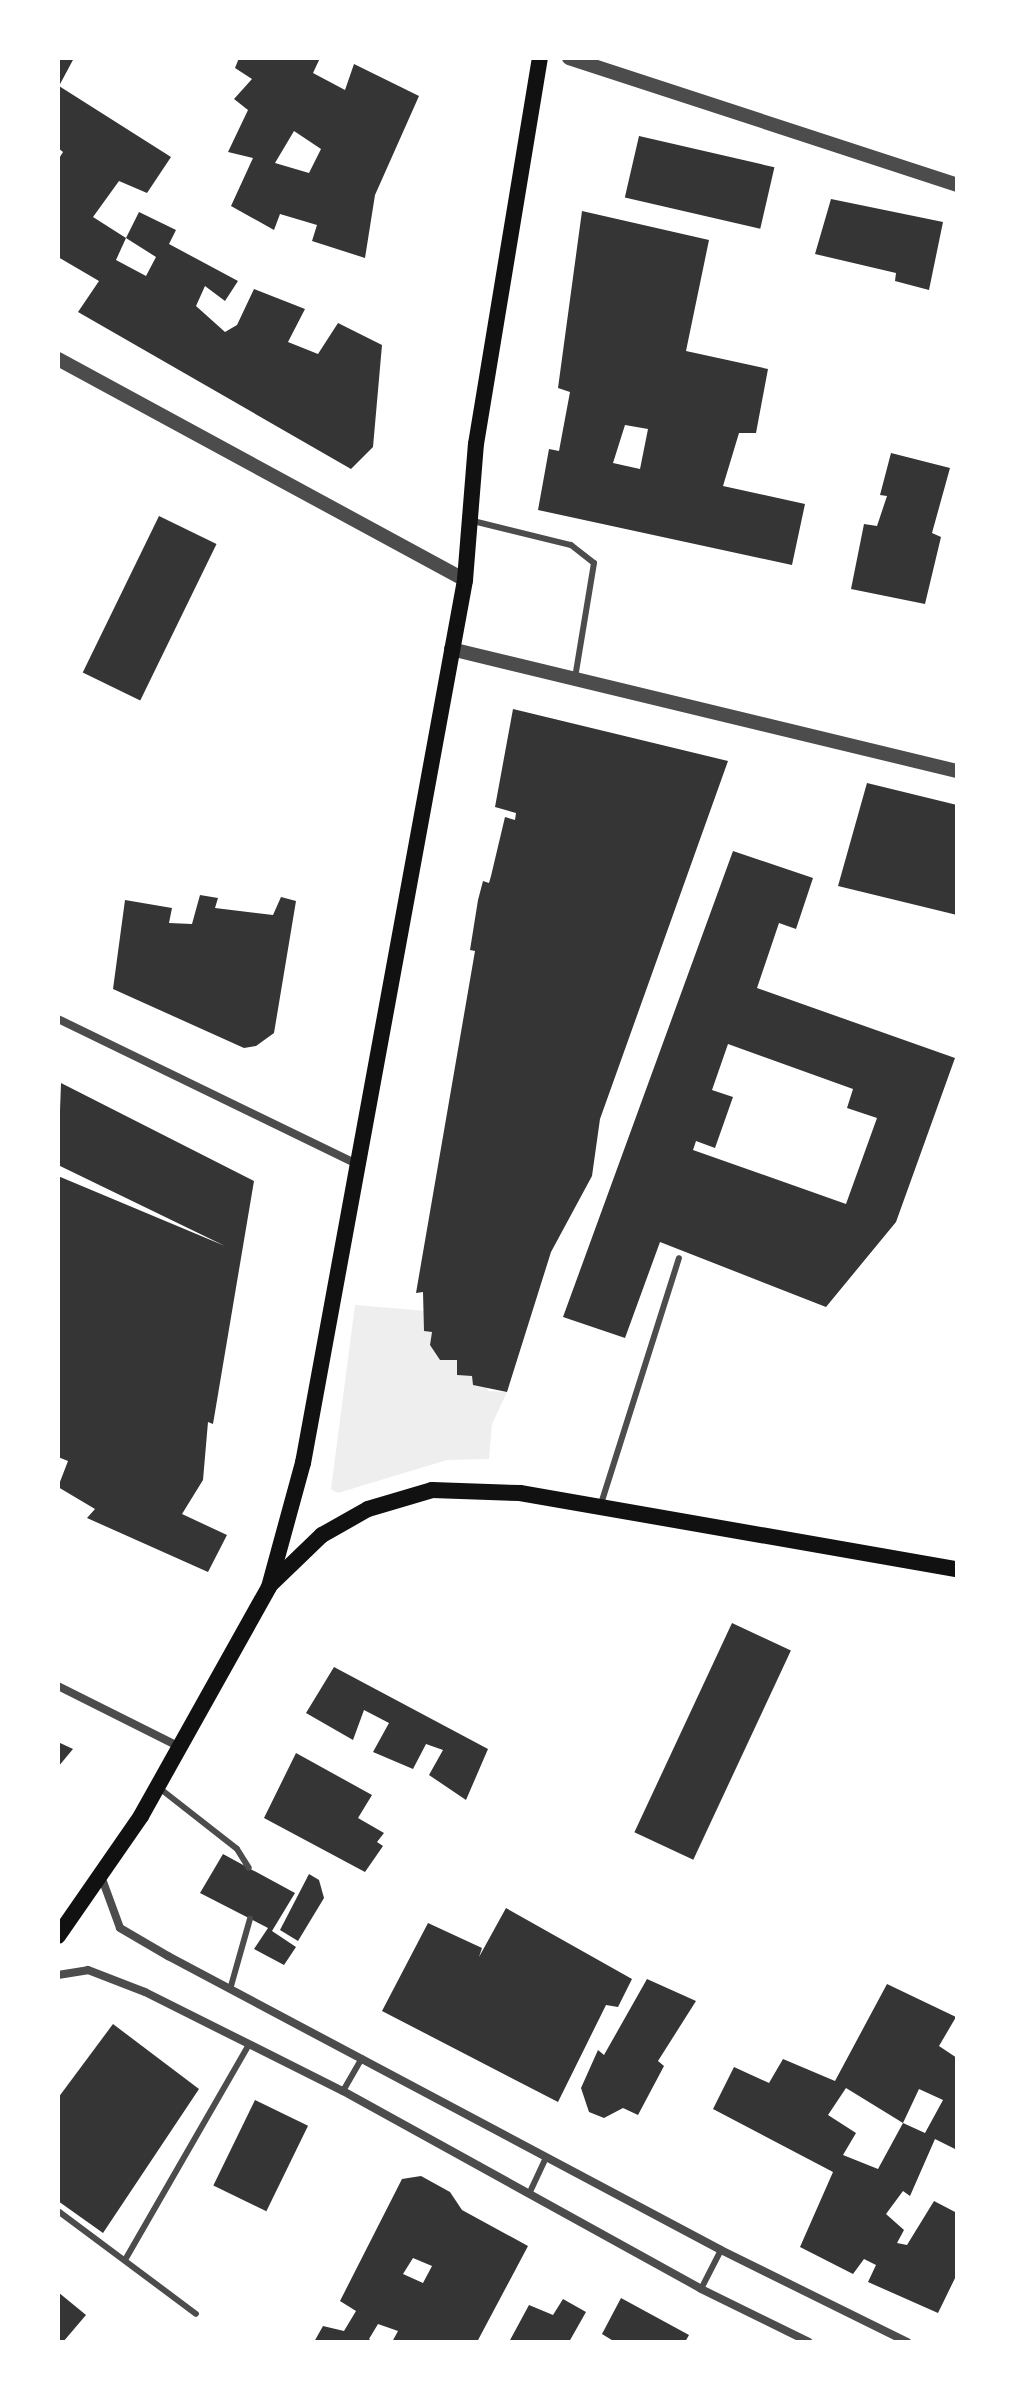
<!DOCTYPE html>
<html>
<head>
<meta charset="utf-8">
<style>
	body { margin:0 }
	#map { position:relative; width:1015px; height:2400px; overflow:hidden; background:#fff; font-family:Roboto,sans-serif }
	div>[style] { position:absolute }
	.green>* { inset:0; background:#eee }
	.building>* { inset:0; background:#353535; transform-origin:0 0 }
	.service>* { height:6px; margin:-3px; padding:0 3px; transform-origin:3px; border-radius:3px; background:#4c4c4c }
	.minor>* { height:8px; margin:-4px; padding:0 4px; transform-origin:4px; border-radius:4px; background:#4c4c4c }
	.tertiary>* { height:14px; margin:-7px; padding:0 7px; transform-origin:7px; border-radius:7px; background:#4c4c4c }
	.secondary>* { height:16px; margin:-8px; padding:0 8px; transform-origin:8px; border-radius:8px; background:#111 }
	span { translate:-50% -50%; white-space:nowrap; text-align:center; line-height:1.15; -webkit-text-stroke:8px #fff; paint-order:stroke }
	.frame { position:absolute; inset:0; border:60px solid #fff; pointer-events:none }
</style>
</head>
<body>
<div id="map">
	<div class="green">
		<i style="clip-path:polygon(355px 1305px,427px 1311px,424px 1330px,432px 1332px,430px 1345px,440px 1360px,457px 1360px,457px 1375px,472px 1376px,487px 1384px,488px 1391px,507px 1392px,492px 1424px,489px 1459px,447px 1460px,338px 1493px,331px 1489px)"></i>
	</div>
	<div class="building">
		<i style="clip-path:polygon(evenodd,58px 58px,74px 58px,59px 86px,171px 157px,147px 193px,119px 181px,93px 217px,126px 238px,139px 212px,176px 230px,169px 244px,238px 281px,225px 301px,205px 286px,196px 306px,225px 332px,237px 325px,254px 289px,305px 309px,288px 342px,318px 354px,338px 323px,382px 345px,373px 447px,351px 469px,78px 312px,99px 281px,58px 257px,58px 160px,63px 152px,58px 148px,58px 58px,126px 238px,156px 257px,146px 276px,116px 260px,126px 238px)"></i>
		<i style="clip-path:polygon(evenodd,239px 58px,320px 58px,313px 73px,345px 90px,354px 64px,419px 96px,375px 195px,365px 258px,312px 241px,317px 225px,280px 214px,274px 230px,231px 206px,253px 158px,228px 152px,248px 110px,234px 99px,252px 79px,235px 68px,239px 58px,294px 131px,321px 149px,309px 173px,275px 163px,294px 131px)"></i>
		<i style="left:639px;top:136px;width:139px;height:63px;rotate:13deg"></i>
		<i style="clip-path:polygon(831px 199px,943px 222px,929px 290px,895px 281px,896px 273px,815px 254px)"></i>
		<i style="clip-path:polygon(evenodd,582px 211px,709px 240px,686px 351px,768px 369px,756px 433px,739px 433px,723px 486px,805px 504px,792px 565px,538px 510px,549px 449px,559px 451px,570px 392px,558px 388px,582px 211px,625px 425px,648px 429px,640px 469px,613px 463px,625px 425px)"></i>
		<i style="clip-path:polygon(891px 453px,950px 468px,932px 533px,941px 537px,925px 604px,851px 589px,864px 524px,877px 526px,887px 496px,880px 495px)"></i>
		<i style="left:159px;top:516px;width:64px;height:174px;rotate:26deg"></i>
		<i style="clip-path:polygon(513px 709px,728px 761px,600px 1119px,592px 1176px,551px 1252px,507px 1392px,473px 1385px,472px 1376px,457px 1375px,457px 1360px,440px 1360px,430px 1345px,432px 1332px,424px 1331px,423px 1292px,416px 1293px,475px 951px,470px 950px,478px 900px,483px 881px,489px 883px,491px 876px,505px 817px,515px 820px,516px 813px,495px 807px)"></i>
		<i style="clip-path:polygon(867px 783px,957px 805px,957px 915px,838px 886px)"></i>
		<i style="clip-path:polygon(evenodd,733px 851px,813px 878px,796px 929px,779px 923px,757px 988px,955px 1058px,896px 1222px,826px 1307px,660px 1242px,625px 1338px,563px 1317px,733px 851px,728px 1044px,853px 1089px,847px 1108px,877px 1118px,846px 1204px,693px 1150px,696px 1141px,715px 1148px,733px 1097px,712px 1090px,728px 1044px)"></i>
		<i style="clip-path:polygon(200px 895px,218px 898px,215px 908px,273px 915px,281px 897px,296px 901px,274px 1033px,256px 1046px,244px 1048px,113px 989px,125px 900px,172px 908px,169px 923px,192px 924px)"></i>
		<i style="clip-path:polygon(61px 1083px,254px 1181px,213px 1424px,208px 1422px,203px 1480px,182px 1514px,227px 1535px,208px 1572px,87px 1518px,95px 1509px,58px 1487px,68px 1461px,58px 1457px,58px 1176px,225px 1246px,58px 1165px)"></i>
		<i style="left:732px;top:1623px;width:65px;height:231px;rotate:25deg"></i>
		<i style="clip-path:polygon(334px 1667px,488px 1749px,466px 1800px,429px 1775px,443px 1750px,426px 1744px,413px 1769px,373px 1752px,389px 1723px,364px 1710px,353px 1740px,306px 1713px)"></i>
		<i style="clip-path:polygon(58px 1742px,73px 1749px,58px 1767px)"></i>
		<i style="clip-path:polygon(296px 1753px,372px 1795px,358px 1818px,384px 1833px,377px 1842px,383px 1846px,365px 1872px,264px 1818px)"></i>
		<i style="clip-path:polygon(223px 1854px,295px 1893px,272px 1931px,296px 1947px,284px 1965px,254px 1949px,268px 1928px,200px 1893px)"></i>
		<i style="clip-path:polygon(309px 1874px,319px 1880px,324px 1898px,298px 1941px,280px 1930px)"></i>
		<i style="clip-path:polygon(506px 1908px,632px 1979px,618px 2007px,606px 2005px,558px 2102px,382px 2011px,428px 1923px,482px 1948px,479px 1957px)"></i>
		<i style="clip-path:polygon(647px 1979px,696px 2001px,658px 2061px,664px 2066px,638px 2115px,623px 2108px,604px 2118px,589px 2112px,581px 2088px,598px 2050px,604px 2055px)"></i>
		<i style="clip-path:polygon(evenodd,887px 1984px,956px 2017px,939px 2046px,957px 2058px,957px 2150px,935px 2139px,910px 2196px,903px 2191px,886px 2214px,904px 2230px,897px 2243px,907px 2245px,934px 2201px,957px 2213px,957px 2274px,938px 2313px,868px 2282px,876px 2265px,864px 2259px,853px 2274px,800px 2247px,833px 2172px,713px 2109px,734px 2067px,769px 2083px,783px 2059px,835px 2081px,887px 1984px,846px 2088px,903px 2123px,919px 2089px,943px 2100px,925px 2133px,903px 2123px,878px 2169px,843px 2155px,856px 2133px,828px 2115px,846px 2088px)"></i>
		<i style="clip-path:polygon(113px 2024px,199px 2089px,103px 2233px,58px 2201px,58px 2098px)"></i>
		<i style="left:255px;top:2100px;width:59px;height:95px;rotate:26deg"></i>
		<i style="clip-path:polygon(evenodd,421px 2176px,450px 2192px,462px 2210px,528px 2246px,477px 2342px,392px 2342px,398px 2331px,378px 2324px,369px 2339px,373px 2342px,314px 2342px,323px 2326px,344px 2331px,356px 2311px,340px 2301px,402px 2179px,421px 2176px,413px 2258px,432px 2266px,423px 2283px,403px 2274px,413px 2258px)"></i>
		<i style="clip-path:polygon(58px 2292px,86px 2315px,63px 2342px,58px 2342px)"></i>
		<i style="clip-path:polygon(621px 2298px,689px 2335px,685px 2342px,615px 2342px,602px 2334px)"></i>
		<i style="clip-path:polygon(563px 2299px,586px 2312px,569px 2342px,509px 2342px,529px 2305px,553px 2315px)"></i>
	</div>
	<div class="service">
		<i style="left:473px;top:521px;width:101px;rotate:13.8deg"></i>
		<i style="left:571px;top:545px;width:29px;rotate:38deg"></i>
		<i style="left:594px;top:563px;width:117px;rotate:99.4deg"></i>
		<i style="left:600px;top:1507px;width:261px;rotate:-72.4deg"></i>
		<i style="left:158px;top:1787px;width:100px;rotate:38.1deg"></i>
		<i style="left:237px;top:1849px;width:22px;rotate:58deg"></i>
		<i style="left:231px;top:1986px;width:70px;rotate:-74.2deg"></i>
		<i style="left:343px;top:2091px;width:38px;rotate:-60deg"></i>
		<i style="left:529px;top:2194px;width:40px;rotate:-65deg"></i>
		<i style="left:58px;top:2211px;width:172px;rotate:36.7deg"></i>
		<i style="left:125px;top:2260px;width:249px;rotate:-60.1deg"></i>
		<i style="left:701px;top:2289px;width:44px;rotate:-62.9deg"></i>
	</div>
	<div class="minor">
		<i style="left:58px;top:1019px;width:329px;rotate:25.9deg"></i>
		<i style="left:58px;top:1686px;width:136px;rotate:26.6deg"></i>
		<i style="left:101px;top:1876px;width:55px;rotate:69.9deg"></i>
		<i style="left:120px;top:1928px;width:56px;rotate:30.3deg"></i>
		<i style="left:168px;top:1956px;width:626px;rotate:28deg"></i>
		<i style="left:721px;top:2250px;width:208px;rotate:26.3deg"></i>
		<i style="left:58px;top:1975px;width:30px;rotate:-9deg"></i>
		<i style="left:88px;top:1970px;width:61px;rotate:21.1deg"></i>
		<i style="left:145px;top:1992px;width:221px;rotate:26.6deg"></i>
		<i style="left:343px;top:2091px;width:409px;rotate:28.9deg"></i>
		<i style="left:701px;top:2289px;width:120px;rotate:26.1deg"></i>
	</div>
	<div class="tertiary">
		<i style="left:569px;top:58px;width:408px;rotate:18.1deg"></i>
		<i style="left:58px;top:359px;width:463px;rotate:28.5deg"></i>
		<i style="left:451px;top:649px;width:520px;rotate:13.56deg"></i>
	</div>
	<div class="secondary">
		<i style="left:270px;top:1585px;width:72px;rotate:-43.9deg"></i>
		<i style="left:322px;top:1535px;width:53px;rotate:-29.5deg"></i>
		<i style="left:368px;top:1509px;width:67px;rotate:-16.5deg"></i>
		<i style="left:432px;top:1490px;width:88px;rotate:2deg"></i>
		<i style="left:520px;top:1493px;width:444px;rotate:9.9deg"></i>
		<i style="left:58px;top:1936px;width:146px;rotate:-55.3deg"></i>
		<i style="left:141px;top:1816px;width:262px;rotate:-60.8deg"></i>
		<i style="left:269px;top:1587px;width:129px;rotate:-74.7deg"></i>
		<i style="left:303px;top:1463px;width:898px;rotate:-79.6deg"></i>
		<i style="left:465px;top:580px;width:136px;rotate:-85.4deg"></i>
		<i style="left:476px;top:444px;width:391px;rotate:-80.6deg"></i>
	</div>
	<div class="frame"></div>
</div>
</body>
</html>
